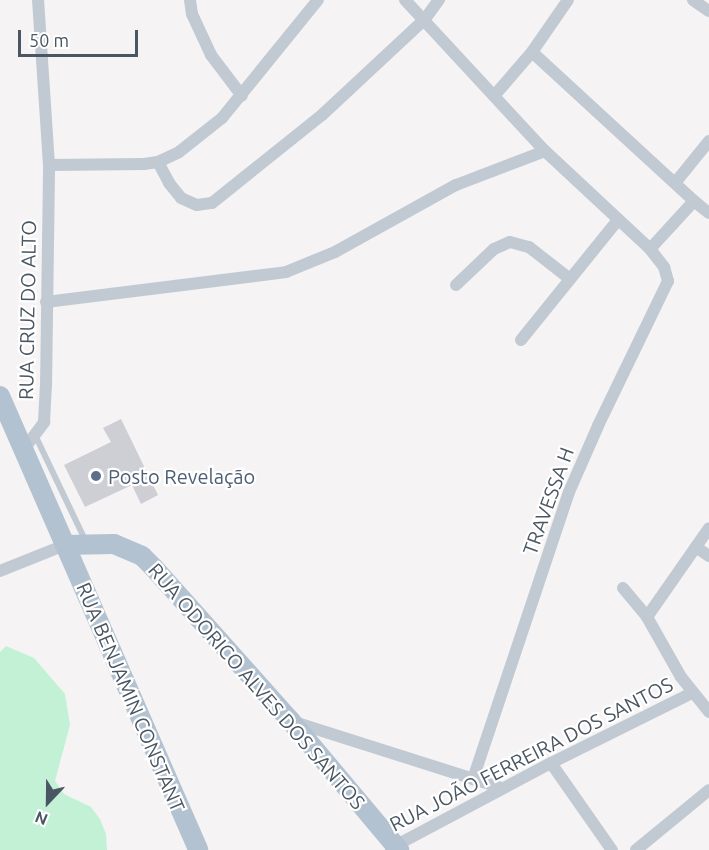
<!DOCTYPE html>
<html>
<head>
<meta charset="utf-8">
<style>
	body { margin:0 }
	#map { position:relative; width:709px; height:850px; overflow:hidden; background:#f5f3f3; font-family:Ubuntu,sans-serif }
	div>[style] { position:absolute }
	.green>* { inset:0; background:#c3f1d5 }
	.building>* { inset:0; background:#cdcfd5 }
	.lane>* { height:6px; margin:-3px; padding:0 3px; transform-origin:3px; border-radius:3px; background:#c1cad2 }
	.street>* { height:12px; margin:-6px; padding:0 6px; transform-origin:6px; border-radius:6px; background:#c1cad2 }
	.primary>* { height:20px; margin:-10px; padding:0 10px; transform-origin:10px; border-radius:10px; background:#b3c2d1 }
	.dots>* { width:16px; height:16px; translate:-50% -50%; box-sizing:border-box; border:3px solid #fff; border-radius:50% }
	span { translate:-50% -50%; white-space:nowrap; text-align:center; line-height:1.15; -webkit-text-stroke:4.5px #fff; paint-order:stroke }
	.street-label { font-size:20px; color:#4a5661 }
	.service-label { font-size:20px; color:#4e5e75 }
	.left { translate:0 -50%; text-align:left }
	.north { position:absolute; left:18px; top:772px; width:60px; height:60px; -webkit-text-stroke:4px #fff; paint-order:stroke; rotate:202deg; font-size:16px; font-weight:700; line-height:24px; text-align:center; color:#4a5661 }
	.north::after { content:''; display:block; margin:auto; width:21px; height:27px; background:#4a5661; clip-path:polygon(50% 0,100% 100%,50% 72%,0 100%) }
	.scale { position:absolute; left:18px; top:30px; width:120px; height:27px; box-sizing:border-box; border:3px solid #4a5661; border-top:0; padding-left:8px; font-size:18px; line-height:21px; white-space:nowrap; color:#4a5661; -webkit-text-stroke:4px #fff; paint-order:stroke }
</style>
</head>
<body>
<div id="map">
	<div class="green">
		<i style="clip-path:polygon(6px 646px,34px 658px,65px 694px,70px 725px,55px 781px,64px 794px,91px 807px,100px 819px,106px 834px,107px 850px,0 850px,0 652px)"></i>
	</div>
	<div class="building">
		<i style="clip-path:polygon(121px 419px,158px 495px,141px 504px,132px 485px,85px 507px,64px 465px,111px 442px,103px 428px)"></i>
	</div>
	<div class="lane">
		<i style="left:36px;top:437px;width:116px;rotate:64.5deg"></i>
	</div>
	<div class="street">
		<i style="left:190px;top:0;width:14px;rotate:82deg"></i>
		<i style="left:192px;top:14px;width:45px;rotate:65.1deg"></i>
		<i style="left:211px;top:55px;width:51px;rotate:52.9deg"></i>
		<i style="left:405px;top:0;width:206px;rotate:47.2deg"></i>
		<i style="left:545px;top:151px;width:144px;rotate:43deg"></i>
		<i style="left:650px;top:249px;width:23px;rotate:52deg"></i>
		<i style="left:664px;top:267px;width:15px;rotate:74deg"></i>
		<i style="left:668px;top:281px;width:161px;rotate:115.8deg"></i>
		<i style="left:598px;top:426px;width:72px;rotate:113.7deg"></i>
		<i style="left:569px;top:492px;width:303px;rotate:108.5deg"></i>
		<i style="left:693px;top:0;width:19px;rotate:35deg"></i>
		<i style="left:532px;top:52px;width:220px;rotate:42.6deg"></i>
		<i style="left:494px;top:96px;width:58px;rotate:-49.2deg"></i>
		<i style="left:532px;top:52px;width:63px;rotate:-55.3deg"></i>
		<i style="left:158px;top:162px;width:24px;rotate:62deg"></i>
		<i style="left:169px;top:183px;width:19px;rotate:51deg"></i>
		<i style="left:181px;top:198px;width:17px;rotate:24deg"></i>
		<i style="left:197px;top:205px;width:15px;rotate:-8deg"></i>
		<i style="left:212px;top:203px;width:141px;rotate:-38.7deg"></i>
		<i style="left:322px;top:115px;width:141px;rotate:-43deg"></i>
		<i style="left:425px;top:19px;width:24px;rotate:-54deg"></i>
		<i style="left:49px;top:165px;width:95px;rotate:-0.6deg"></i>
		<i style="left:144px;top:164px;width:14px;rotate:-8deg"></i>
		<i style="left:158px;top:162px;width:23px;rotate:-25deg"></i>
		<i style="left:179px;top:152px;width:55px;rotate:-38.3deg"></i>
		<i style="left:222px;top:118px;width:152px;rotate:-50.9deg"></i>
		<i style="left:675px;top:183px;width:54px;rotate:-51deg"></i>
		<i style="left:650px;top:249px;width:65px;rotate:-47.5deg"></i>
		<i style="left:694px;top:201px;width:19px;rotate:39deg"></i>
		<i style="left:456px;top:285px;width:52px;rotate:-43.5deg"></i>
		<i style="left:494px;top:249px;width:17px;rotate:-24deg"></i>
		<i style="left:510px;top:242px;width:20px;rotate:15deg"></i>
		<i style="left:529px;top:247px;width:52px;rotate:38deg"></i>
		<i style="left:46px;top:302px;width:242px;rotate:-7.1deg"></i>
		<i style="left:286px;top:272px;width:53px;rotate:-22.2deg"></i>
		<i style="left:335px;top:252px;width:138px;rotate:-29deg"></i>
		<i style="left:456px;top:185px;width:95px;rotate:-20.9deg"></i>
		<i style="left:521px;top:340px;width:154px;rotate:-51.1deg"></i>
		<i style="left:24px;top:449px;width:34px;rotate:-53deg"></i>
		<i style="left:44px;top:422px;width:35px;rotate:-87deg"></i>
		<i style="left:46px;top:387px;width:222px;rotate:-89.2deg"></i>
		<i style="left:49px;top:165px;width:165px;rotate:-93.8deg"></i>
		<i style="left:696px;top:547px;width:16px;rotate:35deg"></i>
		<i style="left:0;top:571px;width:70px;rotate:-21.8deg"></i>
		<i style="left:623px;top:588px;width:38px;rotate:50deg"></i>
		<i style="left:647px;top:617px;width:69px;rotate:60.5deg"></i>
		<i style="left:681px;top:677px;width:45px;rotate:51.3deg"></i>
		<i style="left:647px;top:617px;width:108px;rotate:-55.1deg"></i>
		<i style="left:294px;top:722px;width:218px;rotate:17.6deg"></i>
		<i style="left:551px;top:763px;width:106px;rotate:55deg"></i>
		<i style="left:391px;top:848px;width:181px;rotate:-28deg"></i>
		<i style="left:551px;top:763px;width:157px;rotate:-26.4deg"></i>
		<i style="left:636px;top:850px;width:94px;rotate:-39.4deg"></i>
	</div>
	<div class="primary">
		<i style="left:0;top:396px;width:495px;rotate:66.4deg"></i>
		<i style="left:65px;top:545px;width:49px;rotate:-1.2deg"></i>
		<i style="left:114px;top:544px;width:30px;rotate:23deg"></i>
		<i style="left:142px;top:556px;width:17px;rotate:45deg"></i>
		<i style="left:154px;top:568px;width:204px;rotate:48.2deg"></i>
		<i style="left:290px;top:720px;width:170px;rotate:50deg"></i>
	</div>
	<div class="dots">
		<i style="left:96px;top:476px;background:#5c6f8a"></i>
	</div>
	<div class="street-label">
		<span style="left:27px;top:310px;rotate:-89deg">RUA CRUZ DO ALTO</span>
		<span style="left:548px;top:501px;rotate:-70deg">TRAVESSA H</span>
		<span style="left:257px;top:686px;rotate:49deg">RUA ODORICO ALVES DOS SANTOS</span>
		<span style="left:131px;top:697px;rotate:67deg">RUA BENJAMIN CONSTANT</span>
		<span style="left:531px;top:754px;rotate:-27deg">RUA JOÃO FERREIRA DOS SANTOS</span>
	</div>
	<div class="service-label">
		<span class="left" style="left:108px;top:476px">Posto Revelação</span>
	</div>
	<div class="north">N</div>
	<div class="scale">50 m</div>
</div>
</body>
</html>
